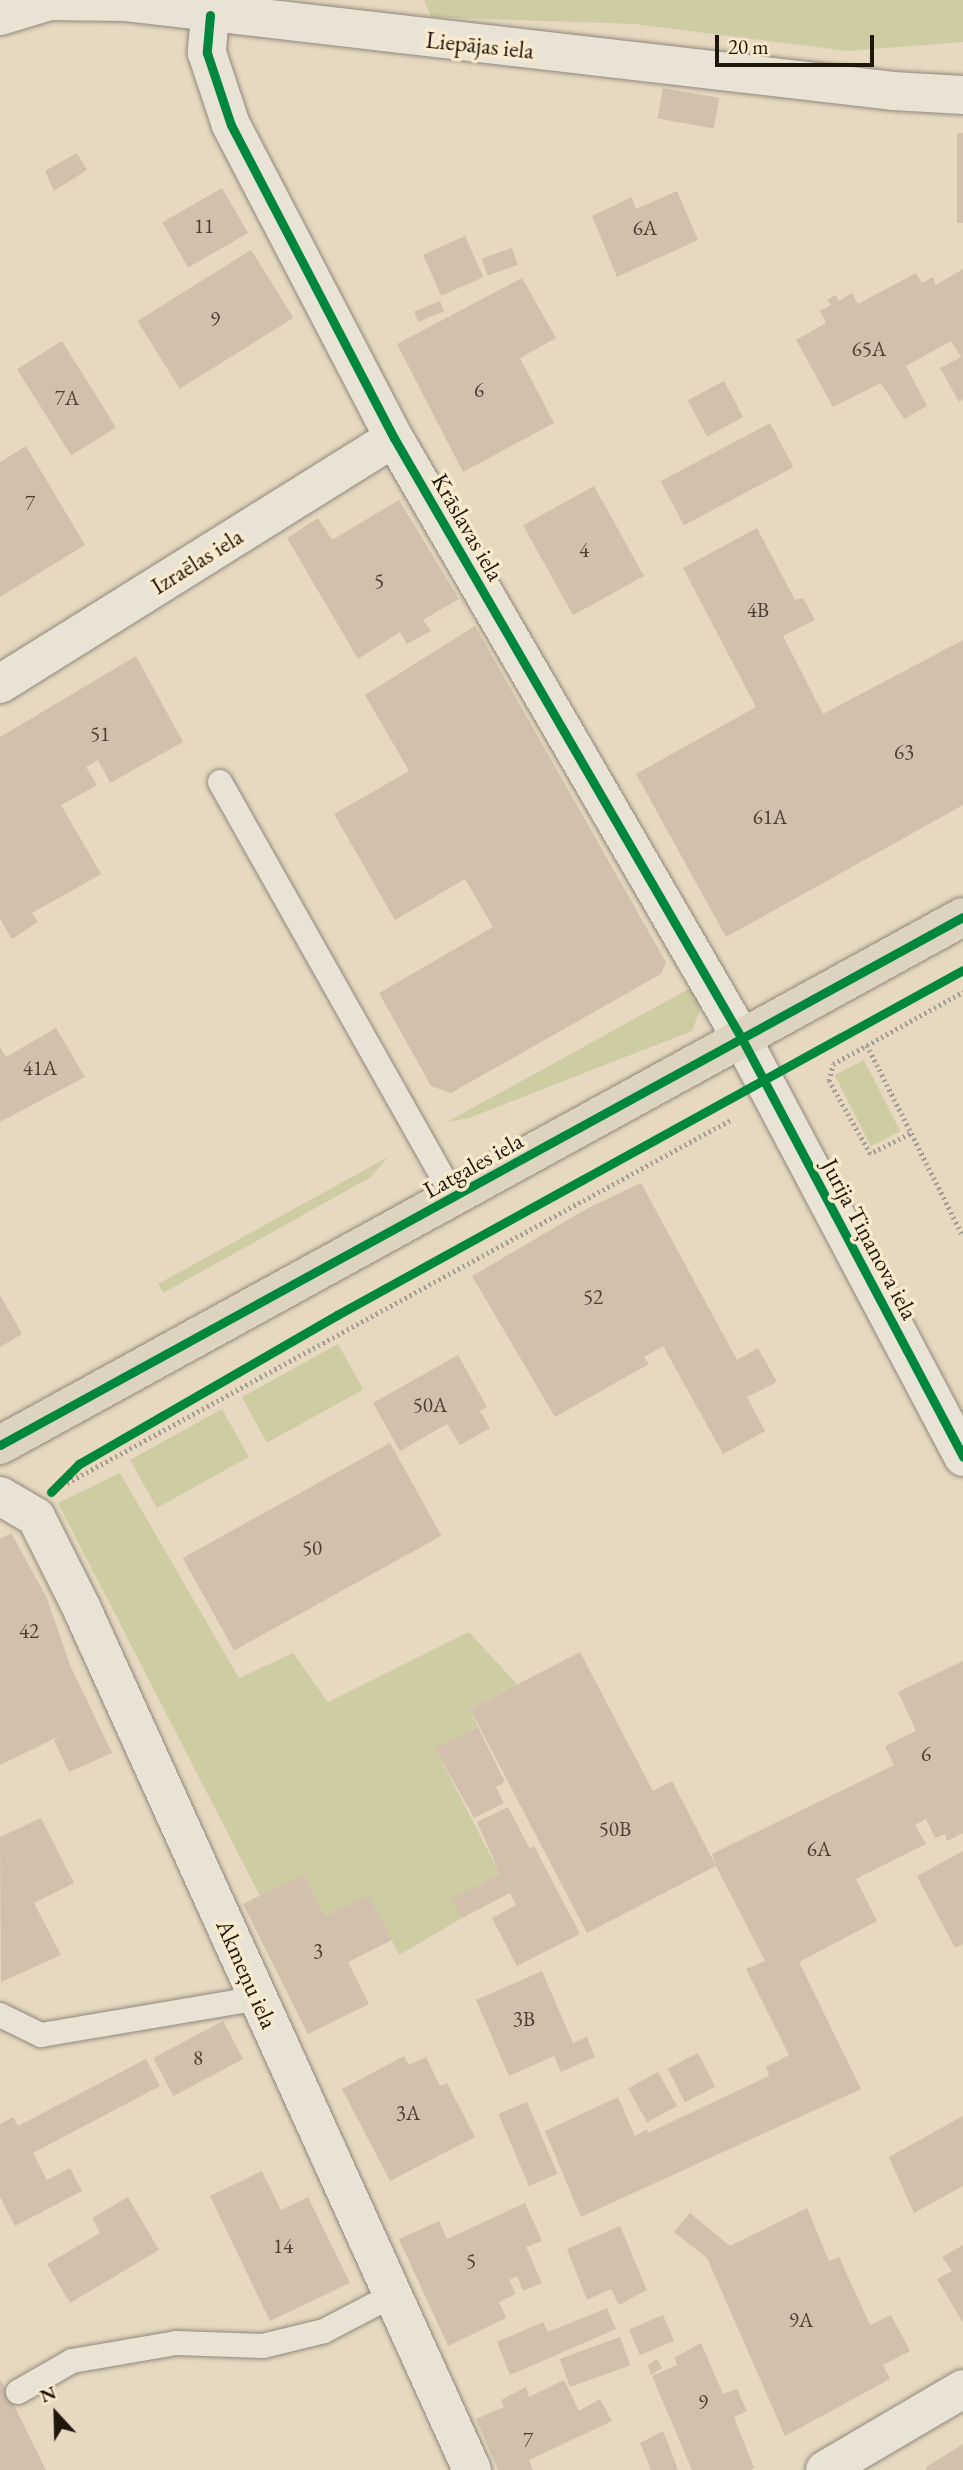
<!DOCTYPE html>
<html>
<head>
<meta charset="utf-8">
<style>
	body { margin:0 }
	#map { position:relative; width:963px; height:2470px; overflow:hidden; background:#e6d9c0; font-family:"EB Garamond",serif }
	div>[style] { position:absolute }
	.green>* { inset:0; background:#cecca3; transform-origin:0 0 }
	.building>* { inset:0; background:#d1c0ac; transform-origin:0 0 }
	.path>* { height:4.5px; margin-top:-2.25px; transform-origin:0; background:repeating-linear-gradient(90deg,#a29d92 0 2px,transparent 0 5.5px) }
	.roads { filter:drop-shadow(0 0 2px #908879) drop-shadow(0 0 2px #908879) }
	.lane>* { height:24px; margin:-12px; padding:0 12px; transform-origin:12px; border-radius:12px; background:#e9e3d6 }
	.street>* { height:38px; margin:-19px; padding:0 19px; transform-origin:19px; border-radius:19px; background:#e9e3d6 }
	.primary>* { height:38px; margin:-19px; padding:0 19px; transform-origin:19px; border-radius:19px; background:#ddd3c1 }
	.cycleway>* { height:9px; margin:-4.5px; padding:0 4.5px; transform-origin:4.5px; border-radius:4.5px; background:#00873e }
	span { translate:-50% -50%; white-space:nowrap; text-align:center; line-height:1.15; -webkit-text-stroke:7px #f8eacc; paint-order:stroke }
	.number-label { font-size:21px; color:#4c4034 }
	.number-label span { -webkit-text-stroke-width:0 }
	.street-label { font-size:24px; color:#1f160c }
	.north { position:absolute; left:21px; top:2379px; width:70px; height:70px; -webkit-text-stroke:5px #f8eacc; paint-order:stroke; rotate:338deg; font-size:19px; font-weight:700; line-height:28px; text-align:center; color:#1f160c }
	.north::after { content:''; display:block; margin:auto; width:24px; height:32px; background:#1f160c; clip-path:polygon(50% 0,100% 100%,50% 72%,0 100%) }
	.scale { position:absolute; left:715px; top:35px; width:159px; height:32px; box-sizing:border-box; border:4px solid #1f160c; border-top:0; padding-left:9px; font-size:21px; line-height:24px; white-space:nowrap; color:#1f160c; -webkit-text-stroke:5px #f8eacc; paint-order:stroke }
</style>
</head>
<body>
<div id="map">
	<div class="green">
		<i style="clip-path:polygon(424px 0,963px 0,963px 42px,848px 51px,634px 24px,431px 17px)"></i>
		<i style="clip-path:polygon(694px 986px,701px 1007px,692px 1031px,469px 1118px,447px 1122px)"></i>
		<i style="left:864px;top:1060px;width:80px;height:33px;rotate:63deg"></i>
		<i style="clip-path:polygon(388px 1157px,371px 1177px,163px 1293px,158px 1284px)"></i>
		<i style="left:338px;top:1344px;width:52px;height:110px;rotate:61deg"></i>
		<i style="left:222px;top:1409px;width:55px;height:105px;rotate:61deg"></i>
		<i style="clip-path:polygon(120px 1473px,239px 1678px,293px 1653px,328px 1702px,469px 1632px,517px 1684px,470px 1709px,478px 1727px,435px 1748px,500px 1874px,453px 1899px,462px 1918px,399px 1955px,369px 1895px,325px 1916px,304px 1874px,260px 1896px,58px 1503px)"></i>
	</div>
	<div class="building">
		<i style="left:663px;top:88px;width:57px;height:31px;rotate:10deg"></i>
		<i style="left:957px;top:133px;width:6px;height:90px"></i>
		<i style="clip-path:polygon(77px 153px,87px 170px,54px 191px,45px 171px)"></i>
		<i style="left:222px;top:188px;width:52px;height:69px;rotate:60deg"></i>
		<i style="clip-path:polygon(677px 191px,698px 240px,617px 277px,592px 216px,632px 197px,636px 209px)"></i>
		<i style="left:465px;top:236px;width:45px;height:46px;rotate:66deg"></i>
		<i style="left:512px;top:248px;width:18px;height:32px;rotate:71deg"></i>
		<i style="left:251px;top:250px;width:80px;height:134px;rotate:58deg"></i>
		<i style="clip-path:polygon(963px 269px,963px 399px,959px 402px,940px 368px,961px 357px,951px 341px,906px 366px,927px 406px,904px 419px,881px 383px,833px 407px,796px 340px,826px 323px,820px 311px,831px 305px,827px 300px,835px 295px,839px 301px,852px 293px,858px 304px,916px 273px,922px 283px,933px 277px,936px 285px)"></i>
		<i style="clip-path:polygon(522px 278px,556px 338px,520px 358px,554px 423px,463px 472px,397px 344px)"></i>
		<i style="left:440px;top:301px;width:11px;height:28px;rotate:68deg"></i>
		<i style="left:62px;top:341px;width:102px;height:53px;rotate:58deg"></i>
		<i style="left:724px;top:381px;width:41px;height:41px;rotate:62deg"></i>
		<i style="left:770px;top:423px;width:50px;height:124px;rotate:62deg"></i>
		<i style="clip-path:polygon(26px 446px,85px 545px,0 597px,0 462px)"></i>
		<i style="left:594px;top:486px;width:103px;height:81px;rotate:61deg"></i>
		<i style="clip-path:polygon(399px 500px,459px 599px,423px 620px,431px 631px,407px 644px,400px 632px,358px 659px,287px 538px,318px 518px,332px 540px)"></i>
		<i style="clip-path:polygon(757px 528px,795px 600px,803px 598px,815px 620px,783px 636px,823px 714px,963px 640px,963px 805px,726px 937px,636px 774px,756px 707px,683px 568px)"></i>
		<i style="clip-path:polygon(475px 626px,666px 962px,661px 974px,451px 1093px,431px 1086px,379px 993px,493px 927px,465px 879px,395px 920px,334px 814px,409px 771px,365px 695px)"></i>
		<i style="clip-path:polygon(136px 656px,183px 742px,110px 783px,98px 760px,86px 767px,97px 785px,61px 805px,101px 874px,32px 913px,38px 922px,12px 939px,0 919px,0 737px)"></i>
		<i style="clip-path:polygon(56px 1028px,85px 1077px,0 1122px,0 1047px,6px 1057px)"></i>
		<i style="clip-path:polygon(641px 1183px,737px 1360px,758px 1348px,777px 1382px,747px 1397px,765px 1431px,723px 1454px,663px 1346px,644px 1357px,649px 1364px,555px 1417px,472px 1276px,588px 1208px)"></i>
		<i style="clip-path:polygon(0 1295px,22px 1334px,0 1347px)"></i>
		<i style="clip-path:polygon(458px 1355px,487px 1407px,480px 1411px,490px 1428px,460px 1445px,447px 1424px,400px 1451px,373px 1403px)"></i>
		<i style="left:390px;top:1443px;width:106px;height:237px;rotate:61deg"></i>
		<i style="clip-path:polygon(11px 1533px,46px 1596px,70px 1665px,112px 1753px,69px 1772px,54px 1740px,62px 1735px,0 1765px,0 1539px)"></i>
		<i style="clip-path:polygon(580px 1652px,653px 1791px,672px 1781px,716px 1866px,712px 1854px,894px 1765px,885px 1746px,916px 1731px,898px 1692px,963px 1661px,963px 1833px,947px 1841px,945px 1834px,935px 1838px,926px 1819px,915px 1825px,926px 1844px,856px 1879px,877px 1921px,799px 1962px,861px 2089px,581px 2217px,545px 2131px,618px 2097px,635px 2136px,647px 2129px,648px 2133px,769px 2076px,766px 2067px,789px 2055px,746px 1969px,765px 1961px,716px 1866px,587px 1933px,470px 1709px)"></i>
		<i style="clip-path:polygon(478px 1727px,505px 1782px,496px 1787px,504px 1803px,474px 1818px,435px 1748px)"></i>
		<i style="clip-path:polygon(508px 1807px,530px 1849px,534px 1846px,580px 1934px,517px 1966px,492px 1918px,516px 1905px,510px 1893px,462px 1918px,452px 1899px,500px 1874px,477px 1822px)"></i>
		<i style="clip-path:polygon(41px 1818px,74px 1883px,34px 1903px,61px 1955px,1px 1982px,0 1837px)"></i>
		<i style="clip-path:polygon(963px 1851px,963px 1944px,955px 1948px,917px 1876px)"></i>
		<i style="clip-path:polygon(304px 1874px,325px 1916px,369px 1895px,392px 1940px,348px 1962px,369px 2004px,308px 2034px,243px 1904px)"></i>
		<i style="clip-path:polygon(542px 1971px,573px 2043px,587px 2037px,595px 2057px,561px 2072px,554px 2056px,509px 2076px,476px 2000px)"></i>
		<i style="left:223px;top:2021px;width:43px;height:79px;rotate:62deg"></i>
		<i style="left:698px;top:2053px;width:38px;height:34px;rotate:63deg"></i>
		<i style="clip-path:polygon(404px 2056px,409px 2065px,426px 2057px,440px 2086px,447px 2083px,475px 2137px,390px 2181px,342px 2089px)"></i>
		<i style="clip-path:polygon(146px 2059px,160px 2086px,33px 2153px,47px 2180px,70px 2168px,82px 2191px,15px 2226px,0 2197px,0 2124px,13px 2117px,18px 2126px)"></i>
		<i style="left:658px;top:2072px;width:39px;height:34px;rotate:61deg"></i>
		<i style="left:527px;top:2102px;width:78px;height:31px;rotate:67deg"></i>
		<i style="clip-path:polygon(963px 2116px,963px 2186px,914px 2213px,889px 2157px)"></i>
		<i style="clip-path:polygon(262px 2171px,281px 2210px,308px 2197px,350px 2283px,270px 2321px,210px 2196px)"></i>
		<i style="clip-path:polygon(128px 2197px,159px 2250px,70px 2303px,47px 2264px,100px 2233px,92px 2218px)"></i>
		<i style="clip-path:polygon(525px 2203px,542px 2241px,526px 2247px,542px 2283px,523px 2291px,517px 2276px,509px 2280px,516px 2294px,499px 2302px,506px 2318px,448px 2346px,399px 2239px,439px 2221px,447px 2239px)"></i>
		<i style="clip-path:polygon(807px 2208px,829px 2261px,839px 2257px,870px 2325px,891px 2315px,910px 2351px,883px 2365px,890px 2379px,785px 2436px,707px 2258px,674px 2232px,690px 2213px,730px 2246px)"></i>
		<i style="clip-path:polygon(620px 2226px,647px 2290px,619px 2305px,611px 2289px,587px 2300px,567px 2249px)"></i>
		<i style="clip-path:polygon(963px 2245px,963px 2323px,937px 2279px,952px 2271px,942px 2257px)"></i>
		<i style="clip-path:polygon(607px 2308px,616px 2329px,510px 2375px,497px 2342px,543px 2322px,548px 2332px)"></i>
		<i style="left:663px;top:2315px;width:28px;height:37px;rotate:67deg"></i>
		<i style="left:620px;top:2337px;width:30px;height:64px;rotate:70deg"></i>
		<i style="clip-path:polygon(701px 2343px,723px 2394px,737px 2389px,747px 2411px,734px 2417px,754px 2468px,751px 2470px,692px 2470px,652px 2376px,677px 2365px,675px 2357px)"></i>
		<i style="clip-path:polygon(657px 2359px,662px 2368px,651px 2375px,648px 2365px)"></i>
		<i style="clip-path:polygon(0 2379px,15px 2407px,46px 2470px,0 2470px)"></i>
		<i style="clip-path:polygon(564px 2380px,579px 2411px,600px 2399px,612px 2421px,529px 2460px,533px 2470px,498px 2470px,476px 2419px,504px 2407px,501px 2400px,526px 2387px,529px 2397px)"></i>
		<i style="clip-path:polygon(663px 2431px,670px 2448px,678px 2470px,651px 2470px,640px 2443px)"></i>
		<i style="clip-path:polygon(963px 2444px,963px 2470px,927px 2470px,926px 2467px)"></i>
	</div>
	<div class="path">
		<i style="left:867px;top:1045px;width:214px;rotate:63.3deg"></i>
		<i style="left:910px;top:1134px;width:45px;rotate:153.4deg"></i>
		<i style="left:870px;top:1154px;width:84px;rotate:-119.3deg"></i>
		<i style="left:829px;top:1081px;width:17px;rotate:-77deg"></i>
		<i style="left:833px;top:1064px;width:149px;rotate:-29deg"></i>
		<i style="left:67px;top:1483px;width:758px;rotate:-28.69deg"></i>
	</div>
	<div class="roads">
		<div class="lane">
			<i style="left:220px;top:782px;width:476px;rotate:60.6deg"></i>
			<i style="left:0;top:2015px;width:46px;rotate:26deg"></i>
			<i style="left:41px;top:2035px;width:221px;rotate:-9.6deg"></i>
			<i style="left:18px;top:2392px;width:62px;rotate:-29.9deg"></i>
			<i style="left:72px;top:2361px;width:106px;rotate:-9.8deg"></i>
			<i style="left:176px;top:2343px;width:87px;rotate:2deg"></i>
			<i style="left:263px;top:2346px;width:63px;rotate:-13.8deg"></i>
			<i style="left:324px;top:2331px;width:78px;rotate:-27.6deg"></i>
		</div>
		<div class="street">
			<i style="left:210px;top:15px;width:38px;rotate:95deg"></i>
			<i style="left:207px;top:53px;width:76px;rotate:71.6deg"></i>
			<i style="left:231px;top:125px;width:353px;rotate:62.5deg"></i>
			<i style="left:394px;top:438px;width:694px;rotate:59.93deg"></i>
			<i style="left:742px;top:1039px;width:473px;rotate:62.1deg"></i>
			<i style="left:0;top:16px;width:52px;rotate:-16.7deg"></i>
			<i style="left:50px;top:1px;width:74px;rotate:0.8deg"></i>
			<i style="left:124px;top:2px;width:774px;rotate:6.6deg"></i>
			<i style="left:893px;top:91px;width:70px;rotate:3.3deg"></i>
			<i style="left:0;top:684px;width:464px;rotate:-32deg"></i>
			<i style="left:0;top:1496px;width:42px;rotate:30.3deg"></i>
			<i style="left:36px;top:1517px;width:103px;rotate:63.4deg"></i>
			<i style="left:82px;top:1609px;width:945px;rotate:65.63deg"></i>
			<i style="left:825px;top:2470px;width:160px;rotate:-30.4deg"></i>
		</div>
		<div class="primary">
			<i style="left:0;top:1445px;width:1098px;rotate:-28.74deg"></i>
		</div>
	</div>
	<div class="cycleway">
		<i style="left:210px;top:15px;width:38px;rotate:95deg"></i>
		<i style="left:207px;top:53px;width:76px;rotate:71.6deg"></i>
		<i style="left:231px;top:125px;width:353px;rotate:62.5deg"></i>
		<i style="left:394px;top:438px;width:694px;rotate:59.93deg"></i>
		<i style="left:742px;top:1039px;width:473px;rotate:62.1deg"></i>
		<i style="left:0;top:1445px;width:1098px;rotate:-28.74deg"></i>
		<i style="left:51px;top:1492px;width:40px;rotate:-45deg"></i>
		<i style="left:79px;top:1464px;width:298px;rotate:-30deg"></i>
		<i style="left:337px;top:1315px;width:715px;rotate:-28.86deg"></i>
	</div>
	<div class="number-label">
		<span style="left:204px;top:226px">11</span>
		<span style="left:645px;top:228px">6A</span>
		<span style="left:215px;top:319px">9</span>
		<span style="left:869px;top:349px">65A</span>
		<span style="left:479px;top:390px">6</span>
		<span style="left:67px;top:398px">7A</span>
		<span style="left:30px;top:503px">7</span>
		<span style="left:584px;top:550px">4</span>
		<span style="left:379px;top:581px">5</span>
		<span style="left:758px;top:610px">4B</span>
		<span style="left:100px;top:734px">51</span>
		<span style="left:904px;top:752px">63</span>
		<span style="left:770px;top:817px">61A</span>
		<span style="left:40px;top:1068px">41A</span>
		<span style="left:593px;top:1297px">52</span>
		<span style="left:430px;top:1405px">50A</span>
		<span style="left:312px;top:1548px">50</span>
		<span style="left:29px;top:1631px">42</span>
		<span style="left:926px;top:1754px">6</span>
		<span style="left:615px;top:1829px">50B</span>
		<span style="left:819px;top:1849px">6A</span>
		<span style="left:318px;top:1951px">3</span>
		<span style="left:524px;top:2019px">3B</span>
		<span style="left:198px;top:2058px">8</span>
		<span style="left:408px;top:2113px">3A</span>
		<span style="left:283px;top:2246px">14</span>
		<span style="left:471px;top:2261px">5</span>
		<span style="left:801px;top:2320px">9A</span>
		<span style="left:703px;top:2402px">9</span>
		<span style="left:528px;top:2440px">7</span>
	</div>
	<div class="street-label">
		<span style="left:480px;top:45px;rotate:6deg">Liepājas iela</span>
		<span style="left:468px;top:527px;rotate:60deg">Krāslavas iela</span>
		<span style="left:197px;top:561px;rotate:-32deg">Izraēlas iela</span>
		<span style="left:473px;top:1165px;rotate:-29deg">Latgales iela</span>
		<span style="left:870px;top:1239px;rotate:62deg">Jurija Tiņanova iela</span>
		<span style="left:247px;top:1974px;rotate:66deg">Akmeņu iela</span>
	</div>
	<div class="north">N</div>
	<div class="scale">20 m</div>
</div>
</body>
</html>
